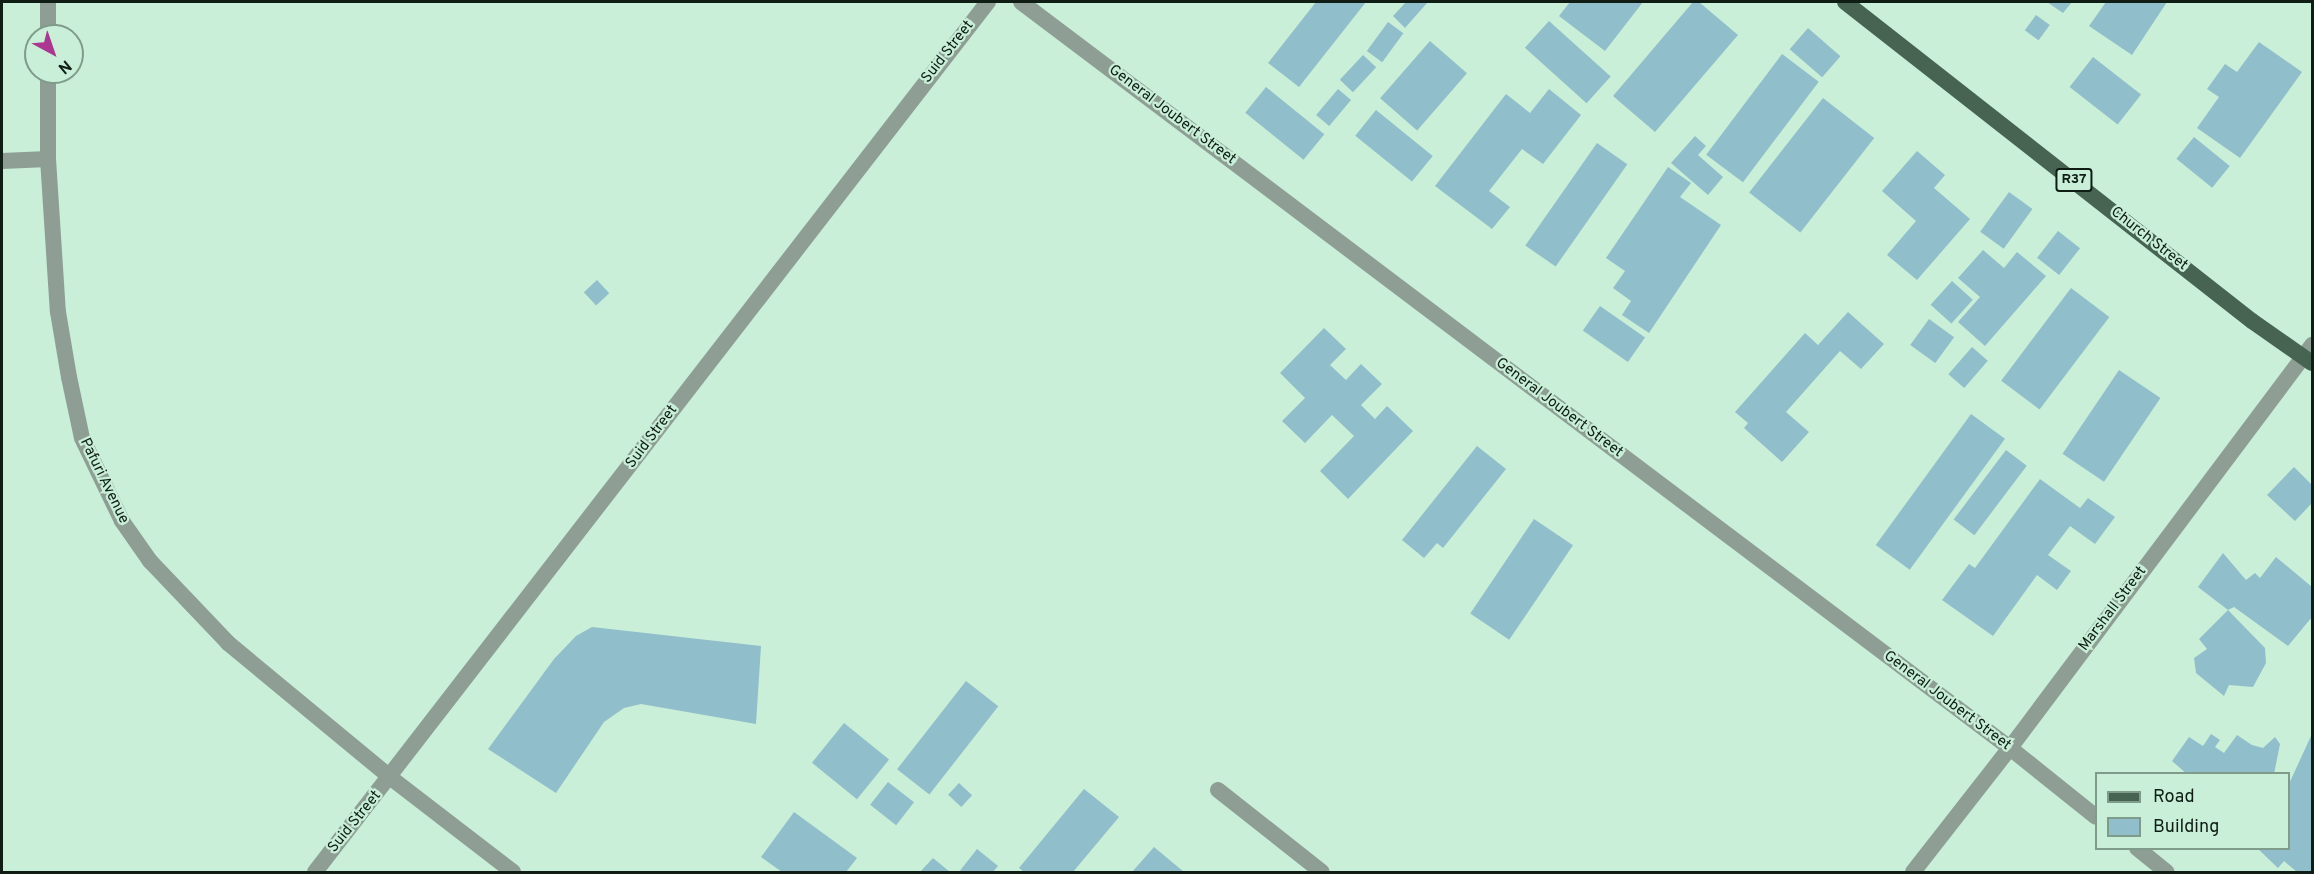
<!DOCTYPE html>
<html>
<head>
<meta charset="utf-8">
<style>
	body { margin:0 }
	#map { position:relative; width:2314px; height:874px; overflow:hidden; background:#c9efd8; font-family:Overpass,sans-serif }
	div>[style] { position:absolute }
	.building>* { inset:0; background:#91becb; transform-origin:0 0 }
	.service>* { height:16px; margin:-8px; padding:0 8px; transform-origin:8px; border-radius:8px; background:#8e9e94 }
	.minor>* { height:16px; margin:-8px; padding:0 8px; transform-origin:8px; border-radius:8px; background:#8e9e94 }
	.tertiary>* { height:16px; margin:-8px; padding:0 8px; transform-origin:8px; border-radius:8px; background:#8e9e94 }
	.primary>* { height:16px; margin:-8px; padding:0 8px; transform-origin:8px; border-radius:8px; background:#476453 }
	span { translate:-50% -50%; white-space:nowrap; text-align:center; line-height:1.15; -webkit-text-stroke:4.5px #c9efd8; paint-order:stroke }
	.shield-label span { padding:2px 4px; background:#c9efd8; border:2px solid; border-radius:4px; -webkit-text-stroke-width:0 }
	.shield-label { font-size:14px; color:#0f1d15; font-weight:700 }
	.street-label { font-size:15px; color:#0f1d15 }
	.frame { position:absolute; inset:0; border:3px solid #0f1d15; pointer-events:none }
	.legend { position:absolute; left:2095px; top:772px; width:195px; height:78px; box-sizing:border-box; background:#c9efd8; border:2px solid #7f9b8a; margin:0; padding:8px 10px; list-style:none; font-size:18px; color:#0f1d15 }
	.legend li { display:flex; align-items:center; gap:12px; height:30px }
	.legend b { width:30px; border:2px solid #7f9b8a }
	.north { position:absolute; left:24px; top:24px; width:60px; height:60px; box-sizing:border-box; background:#c9efd8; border:2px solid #7f9b8a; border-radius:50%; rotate:140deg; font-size:16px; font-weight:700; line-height:24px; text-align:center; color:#0f1d15 }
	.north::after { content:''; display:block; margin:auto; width:21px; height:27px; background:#ab3790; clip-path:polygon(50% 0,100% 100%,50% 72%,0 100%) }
</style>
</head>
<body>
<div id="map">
	<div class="building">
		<i style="clip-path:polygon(1316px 2px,1366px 2px,1299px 87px,1268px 63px)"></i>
		<i style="clip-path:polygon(1406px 2px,1427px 3px,1405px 28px,1393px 16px)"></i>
		<i style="clip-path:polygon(1570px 2px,1643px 2px,1605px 51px,1559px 16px)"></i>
		<i style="clip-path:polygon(1693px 2px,1699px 2px,1738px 35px,1655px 132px,1613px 96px)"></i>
		<i style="clip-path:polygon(2047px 2px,2072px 2px,2063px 13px)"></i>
		<i style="clip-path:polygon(2106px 2px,2167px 2px,2132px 55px,2089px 26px)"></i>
		<i style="left:2036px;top:15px;width:17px;height:19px;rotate:36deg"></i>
		<i style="left:1549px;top:21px;width:83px;height:36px;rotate:42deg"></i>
		<i style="left:1388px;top:22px;width:19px;height:36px;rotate:36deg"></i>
		<i style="left:1808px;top:28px;width:43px;height:28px;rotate:41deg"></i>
		<i style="left:1430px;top:41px;width:49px;height:76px;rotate:41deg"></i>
		<i style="clip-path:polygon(2259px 42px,2302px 72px,2240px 158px,2197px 128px,2219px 97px,2207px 89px,2225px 64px,2237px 72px)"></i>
		<i style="left:1782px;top:54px;width:46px;height:126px;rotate:37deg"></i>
		<i style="left:1363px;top:55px;width:18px;height:34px;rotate:43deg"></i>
		<i style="left:2093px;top:57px;width:61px;height:38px;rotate:38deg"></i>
		<i style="left:1266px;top:87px;width:75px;height:33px;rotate:39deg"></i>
		<i style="left:1338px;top:89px;width:17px;height:34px;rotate:40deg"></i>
		<i style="clip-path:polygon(1549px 89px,1581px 115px,1543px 164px,1522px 149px,1489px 191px,1510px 207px,1492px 229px,1435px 186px,1506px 94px,1530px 113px)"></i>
		<i style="left:1823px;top:98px;width:65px;height:120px;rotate:38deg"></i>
		<i style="left:1376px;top:110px;width:73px;height:33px;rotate:39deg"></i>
		<i style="clip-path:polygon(1695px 136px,1706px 146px,1698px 155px,1723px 177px,1708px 195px,1671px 163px)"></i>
		<i style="left:2194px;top:137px;width:46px;height:28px;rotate:39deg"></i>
		<i style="left:1597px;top:143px;width:37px;height:125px;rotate:35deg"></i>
		<i style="clip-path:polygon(1917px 151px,1945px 175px,1934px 188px,1970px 219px,1917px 280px,1887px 255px,1916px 221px,1882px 191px)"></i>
		<i style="clip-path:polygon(1668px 167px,1691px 183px,1680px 197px,1721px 225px,1649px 333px,1622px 315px,1631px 301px,1613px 288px,1625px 271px,1606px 258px)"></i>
		<i style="left:2009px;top:192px;width:29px;height:49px;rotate:36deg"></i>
		<i style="left:2058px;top:231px;width:28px;height:34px;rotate:38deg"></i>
		<i style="clip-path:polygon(1983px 250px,2004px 268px,2017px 252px,2046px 276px,1985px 346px,1958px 322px,1980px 297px,1958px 278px)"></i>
		<i style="left:597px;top:280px;width:18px;height:18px;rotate:47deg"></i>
		<i style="left:1952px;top:281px;width:28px;height:32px;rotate:42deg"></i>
		<i style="left:2071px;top:288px;width:48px;height:116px;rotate:37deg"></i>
		<i style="left:1600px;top:306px;width:55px;height:30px;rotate:35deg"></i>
		<i style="clip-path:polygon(1848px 312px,1884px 344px,1861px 369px,1840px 351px,1786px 412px,1809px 432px,1782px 462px,1744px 428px,1748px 423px,1735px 412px,1805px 333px,1818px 345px)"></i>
		<i style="left:1929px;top:319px;width:31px;height:32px;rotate:36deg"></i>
		<i style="clip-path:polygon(1324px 328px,1346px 349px,1330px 365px,1346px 380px,1361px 364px,1382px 384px,1361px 405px,1375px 419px,1387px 406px,1413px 431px,1348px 499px,1320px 471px,1354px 436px,1332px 415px,1305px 443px,1282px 421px,1305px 398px,1280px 373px)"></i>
		<i style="left:1972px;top:347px;width:21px;height:36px;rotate:41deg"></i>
		<i style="left:2119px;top:370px;width:50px;height:101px;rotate:34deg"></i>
		<i style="left:1971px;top:414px;width:42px;height:162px;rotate:36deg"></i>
		<i style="clip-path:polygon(1477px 446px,1506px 469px,1443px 548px,1437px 543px,1424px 558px,1402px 540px)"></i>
		<i style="left:2006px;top:450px;width:26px;height:87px;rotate:37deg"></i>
		<i style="clip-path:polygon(2294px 467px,2312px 485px,2312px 503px,2295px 521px,2267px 495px)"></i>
		<i style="clip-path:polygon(2040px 479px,2080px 508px,2088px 498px,2115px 517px,2095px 544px,2070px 526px,2048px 555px,2071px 571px,2057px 590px,2037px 575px,1993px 636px,1942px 600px,1969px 564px,1975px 568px)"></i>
		<i style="left:1534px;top:519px;width:47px;height:114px;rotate:34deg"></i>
		<i style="clip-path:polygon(2223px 553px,2246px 580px,2255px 573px,2260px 578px,2276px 557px,2312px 587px,2312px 617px,2288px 646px,2234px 607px,2228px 610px,2198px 587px)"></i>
		<i style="clip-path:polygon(2228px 610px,2265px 648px,2266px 663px,2253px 687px,2229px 685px,2224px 696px,2196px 673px,2194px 658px,2207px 649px,2199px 639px)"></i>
		<i style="clip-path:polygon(592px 627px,761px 646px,756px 724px,641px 704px,624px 708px,604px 722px,556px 793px,488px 749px,554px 659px,576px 636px)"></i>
		<i style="left:966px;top:681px;width:41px;height:112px;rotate:38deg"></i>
		<i style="left:844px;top:723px;width:58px;height:51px;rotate:39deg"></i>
		<i style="clip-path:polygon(2211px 734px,2220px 740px,2215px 747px,2224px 753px,2237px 735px,2252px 745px,2263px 748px,2275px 737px,2280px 744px,2274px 774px,2187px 774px,2172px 761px,2189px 737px,2203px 746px)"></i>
		<i style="clip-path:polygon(2311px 736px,2312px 872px,2297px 872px,2284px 861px,2278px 868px,2257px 848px,2288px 848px,2288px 786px)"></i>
		<i style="left:888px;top:782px;width:33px;height:29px;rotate:38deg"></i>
		<i style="left:959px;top:783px;width:18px;height:16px;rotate:43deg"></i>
		<i style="clip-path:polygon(1084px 789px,1119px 817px,1073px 872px,1024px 872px,1019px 868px)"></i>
		<i style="clip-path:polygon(794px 812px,857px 858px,846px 872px,782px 872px,761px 857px)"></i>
		<i style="clip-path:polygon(1154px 847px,1184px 872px,1132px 872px)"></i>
		<i style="clip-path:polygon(977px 849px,998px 866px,993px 872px,959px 872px)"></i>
		<i style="clip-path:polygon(933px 858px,950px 872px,920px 872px)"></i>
	</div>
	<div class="service">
		<i style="left:2px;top:161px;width:46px;rotate:-2.5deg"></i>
	</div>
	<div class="minor">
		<i style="left:48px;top:2px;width:34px;rotate:90deg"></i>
		<i style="left:1021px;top:2px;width:1239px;rotate:37.03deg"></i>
		<i style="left:2010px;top:748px;width:110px;rotate:38.7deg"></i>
		<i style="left:48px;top:72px;width:87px;rotate:90deg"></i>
		<i style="left:48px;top:159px;width:153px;rotate:86.3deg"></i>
		<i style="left:58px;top:312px;width:66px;rotate:80.4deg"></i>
		<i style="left:69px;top:377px;width:62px;rotate:78deg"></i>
		<i style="left:82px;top:438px;width:92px;rotate:64.3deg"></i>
		<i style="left:122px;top:521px;width:49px;rotate:55deg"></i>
		<i style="left:150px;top:561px;width:113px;rotate:46.4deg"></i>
		<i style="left:228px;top:643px;width:212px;rotate:39.6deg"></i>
		<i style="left:391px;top:778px;width:154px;rotate:37.6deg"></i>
		<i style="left:1218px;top:790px;width:132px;rotate:38.3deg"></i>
		<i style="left:2137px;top:848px;width:38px;rotate:39deg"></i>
	</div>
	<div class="tertiary">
		<i style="left:315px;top:872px;width:1100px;rotate:-52.28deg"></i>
		<i style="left:1913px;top:872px;width:157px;rotate:-52deg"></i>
		<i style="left:2010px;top:748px;width:504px;rotate:-53.15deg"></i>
	</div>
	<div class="primary">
		<i style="left:1845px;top:2px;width:517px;rotate:38.09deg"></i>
		<i style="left:2252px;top:321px;width:73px;rotate:35deg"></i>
	</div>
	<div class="shield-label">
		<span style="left:2074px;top:180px">R37</span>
	</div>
	<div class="street-label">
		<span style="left:948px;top:52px;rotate:-52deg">Suid Street</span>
		<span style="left:1172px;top:115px;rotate:37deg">General Joubert Street</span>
		<span style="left:2149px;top:239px;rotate:38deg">Church Street</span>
		<span style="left:1559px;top:408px;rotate:37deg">General Joubert Street</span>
		<span style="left:652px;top:437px;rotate:-53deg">Suid Street</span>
		<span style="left:104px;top:481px;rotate:64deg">Pafuri Avenue</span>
		<span style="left:2113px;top:609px;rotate:-53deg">Marshall Street</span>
		<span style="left:1947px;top:701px;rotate:37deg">General Joubert Street</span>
		<span style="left:355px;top:822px;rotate:-51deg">Suid Street</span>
	</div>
	<div class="frame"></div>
	<ul class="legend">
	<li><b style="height:8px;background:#476453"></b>Road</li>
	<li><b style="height:16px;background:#91becb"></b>Building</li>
	</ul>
	<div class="north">N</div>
</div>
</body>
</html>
